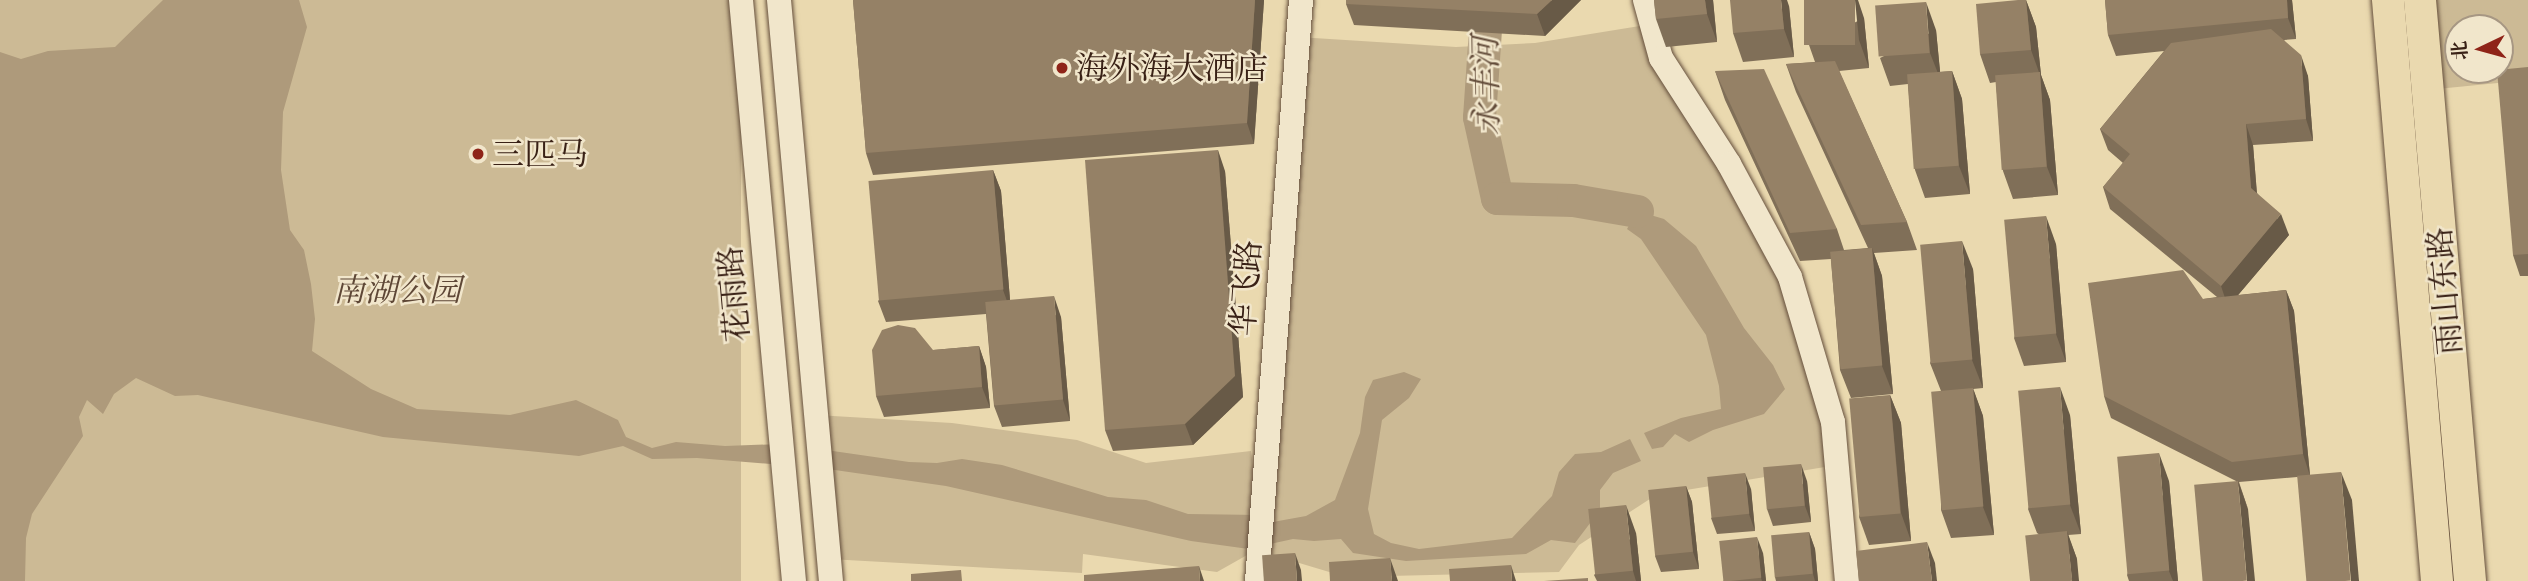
<!DOCTYPE html>
<html>
<head>
<meta charset="utf-8">
<style>
	body { margin:0 }
	#map { position:relative; width:2528px; height:581px; overflow:hidden; background:#ead9af; font-family:"EB Garamond","Noto Serif SC",serif }
	div>[style] { position:absolute }
	.green>* { inset:0; background:#ccba95; transform-origin:0 0 }
	.water>* { inset:0; background:#ae9a7b }
	.river>* { height:33px; margin:-16.5px; padding:0 16.5px; transform-origin:16.5px; border-radius:16.5px; background:#ae9a7b }
	.roads { filter:drop-shadow(0 0 2px #654f3c) drop-shadow(0 0 2px #654f3c) }
	.minor>* { height:24px; margin:-12px; padding:0 12px; transform-origin:12px; border-radius:12px; background:#f1e6cb }
	.major>* { height:32px; margin:-16px; padding:0 16px; transform-origin:16px; border-radius:16px; background:#ead9af }
	.wall>* { inset:0; background:#806f58 }
	.shaded-wall>* { inset:0; background:#685a47 }
	.building>* { inset:0; background:#958166; transform-origin:0 0 }
	.dots>* { width:19px; height:19px; translate:-50% -50%; box-sizing:border-box; border:4px solid #f1e6cb; border-radius:50% }
	span { translate:-50% -50%; white-space:nowrap; text-align:center; line-height:1.15; -webkit-text-stroke:5px #f1e6cb; paint-order:stroke }
	.poi-label { font-size:32px; color:#392116 }
	.left { translate:0 -50%; text-align:left }
	.street-label { font-size:32px; color:#392116 }
	.park-label { font-size:32px; color:#5e4736; font-style:italic }
	.water-label { font-size:33px; color:#624b39; font-style:italic }
	.north { position:absolute; left:2444px; top:14px; width:70px; height:70px; box-sizing:border-box; background:#f1e6cb; border:2px solid #a79783; border-radius:50%; rotate:265deg; font-size:19px; font-weight:700; line-height:28px; text-align:center; color:#392116 }
	.north::after { content:''; display:block; margin:auto; width:24px; height:32px; background:#8f2418; clip-path:polygon(50% 0,100% 100%,50% 72%,0 100%) }
</style>
</head>
<body>
<div id="map">
	<div class="green">
		<i style="left:0;top:0;width:741px;height:581px"></i>
		<i style="clip-path:polygon(evenodd,2419px 0,2528px 0,2528px 80px,2427px 90px,2419px 0,2458px 28px,2500px 28px,2500px 70px,2458px 70px,2458px 28px)"></i>
		<i style="clip-path:polygon(1652px 24px,1790px 277px,1837px 465px,1656px 495px,1579px 545px,1559px 572px,1346px 577px,1256px 550px,1217px 572px,1083px 554px,1082px 573px,829px 559px,816px 415px,952px 423px,1077px 440px,1146px 463px,1251px 451px,1258px 509px,1298px 37px,1456px 47px,1535px 43px)"></i>
	</div>
	<div class="water">
		<i style="clip-path:polygon(163px 0,299px 0,307px 27px,283px 112px,281px 170px,290px 230px,304px 250px,311px 284px,315px 319px,312px 351px,371px 389px,417px 409px,510px 415px,576px 400px,618px 420px,626px 437px,652px 448px,676px 442px,725px 446px,781px 444px,783px 465px,697px 458px,652px 459px,623px 446px,579px 456px,383px 437px,198px 395px,175px 396px,136px 378px,114px 394px,103px 414px,87px 400px,79px 417px,83px 436px,32px 514px,26px 538px,25px 581px,0 581px,0 52px,21px 59px,48px 51px,115px 47px)"></i>
		<i style="clip-path:polygon(1637px 211px,1664px 219px,1696px 246px,1744px 328px,1773px 365px,1785px 389px,1764px 414px,1713px 430px,1689px 442px,1675px 434px,1663px 447px,1652px 449px,1644px 433px,1681px 418px,1721px 409px,1719px 386px,1706px 335px,1641px 239px,1627px 229px)"></i>
		<i style="clip-path:polygon(1404px 372px,1421px 379px,1409px 398px,1382px 420px,1368px 509px,1374px 534px,1391px 543px,1419px 549px,1512px 538px,1552px 496px,1559px 472px,1575px 454px,1601px 452px,1630px 439px,1641px 461px,1613px 473px,1600px 490px,1600px 510px,1575px 543px,1551px 540px,1526px 554px,1406px 561px,1353px 553px,1341px 539px,1314px 541px,1293px 539px,1266px 545px,1267px 523px,1306px 516px,1335px 500px,1360px 433px,1365px 397px,1373px 380px)"></i>
		<i style="clip-path:polygon(819px 449px,909px 462px,937px 463px,962px 459px,1002px 465px,1108px 497px,1146px 500px,1188px 514px,1259px 515px,1256px 550px,1191px 541px,946px 486px,821px 468px)"></i>
	</div>
	<div class="river">
		<i style="left:1487px;top:0;width:117px;rotate:93.9deg"></i>
		<i style="left:1479px;top:117px;width:83px;rotate:77.5deg"></i>
		<i style="left:1497px;top:198px;width:76px;rotate:1.5deg"></i>
		<i style="left:1573px;top:200px;width:65px;rotate:9.8deg"></i>
	</div>
	<div class="roads">
		<div class="minor">
			<i style="left:741px;top:0;width:583px;rotate:84.79deg"></i>
			<i style="left:779px;top:0;width:583px;rotate:84.89deg"></i>
			<i style="left:1645px;top:0;width:60px;rotate:74.6deg"></i>
			<i style="left:1661px;top:58px;width:126px;rotate:57.3deg"></i>
			<i style="left:1729px;top:164px;width:128px;rotate:61.6deg"></i>
			<i style="left:1790px;top:277px;width:151px;rotate:73.5deg"></i>
			<i style="left:1833px;top:422px;width:160px;rotate:85deg"></i>
			<i style="left:1257px;top:581px;width:583px;rotate:-85.67deg"></i>
		</div>
		<div class="major">
			<i style="left:2388px;top:0;width:583px;rotate:85.18deg"></i>
			<i style="left:2420px;top:0;width:583px;rotate:85.08deg"></i>
		</div>
	</div>
	<div class="wall">
		<i style="clip-path:polygon(853px 0,1264px 0,1254px 144px,873px 175px,866px 153px)"></i>
		<i style="clip-path:polygon(1581px 0,1545px 36px,1354px 25px,1346px 4px)"></i>
		<i style="clip-path:polygon(1654px 0,1713px 0,1717px 42px,1666px 47px,1656px 19px)"></i>
		<i style="clip-path:polygon(2026px 0,2036px 27px,2041px 75px,2050px 100px,2058px 195px,2013px 199px,2003px 171px,1996px 82px,1990px 83px,1980px 54px)"></i>
		<i style="clip-path:polygon(2105px 0,2292px 0,2296px 39px,2284px 40px,2308px 76px,2313px 141px,2253px 145px,2257px 193px,2289px 235px,2238px 295px,2286px 290px,2294px 311px,2310px 475px,2352px 500px,2297px 477px,2239px 482px,2248px 509px,2236px 481px,2111px 418px,2104px 396px,2203px 299px,2217px 297px,2110px 209px,2103px 187px,2123px 163px,2108px 150px,2100px 129px,2164px 51px,2116px 56px,2108px 35px)"></i>
		<i style="clip-path:polygon(1789px 6px,1794px 57px,1743px 62px,1733px 33px)"></i>
		<i style="clip-path:polygon(1864px 18px,1869px 68px,1839px 71px,1907px 222px,1917px 250px,1874px 253px,1882px 276px,1893px 394px,1851px 398px,1840px 370px,1831px 259px,1800px 261px,1725px 100px,1715px 71px,1837px 229px,1844px 250px,1868px 248px,1796px 92px,1786px 64px,1815px 62px,1809px 45px)"></i>
		<i style="clip-path:polygon(1936px 30px,1940px 72px,1952px 71px,1962px 99px,1970px 194px,1925px 198px,1915px 170px,1908px 84px,1890px 86px,1880px 58px)"></i>
		<i style="clip-path:polygon(2528px 67px,2528px 276px,2520px 276px,2513px 255px)"></i>
		<i style="clip-path:polygon(993px 170px,1001px 191px,1010px 300px,1061px 317px,1070px 421px,1002px 427px,994px 406px,986px 314px,886px 322px,878px 301px)"></i>
		<i style="clip-path:polygon(1225px 171px,1243px 397px,1193px 445px,1113px 451px,1105px 430px)"></i>
		<i style="clip-path:polygon(2056px 244px,2066px 362px,2024px 366px,2014px 338px)"></i>
		<i style="clip-path:polygon(1973px 269px,1983px 388px,1973px 389px,1983px 416px,1994px 535px,1951px 538px,1941px 510px,1941px 391px,1930px 363px)"></i>
		<i style="clip-path:polygon(979px 346px,986px 367px,990px 408px,884px 417px,876px 396px,933px 350px)"></i>
		<i style="clip-path:polygon(1890px 395px,1901px 423px,1911px 541px,1869px 545px,1859px 517px)"></i>
		<i style="clip-path:polygon(2070px 415px,2081px 534px,2068px 535px,2077px 559px,2037px 533px,2028px 509px)"></i>
		<i style="clip-path:polygon(1807px 481px,1811px 522px,1773px 526px,1767px 509px)"></i>
		<i style="clip-path:polygon(2169px 481px,2178px 581px,2129px 581px,2127px 575px)"></i>
		<i style="clip-path:polygon(1686px 486px,1692px 502px,1699px 569px,1661px 572px,1655px 556px)"></i>
		<i style="clip-path:polygon(1751px 489px,1755px 531px,1717px 534px,1711px 518px)"></i>
		<i style="clip-path:polygon(1809px 532px,1815px 549px,1818px 581px,1776px 581px,1775px 577px)"></i>
		<i style="clip-path:polygon(1636px 533px,1641px 581px,1597px 581px,1594px 575px)"></i>
		<i style="clip-path:polygon(1763px 553px,1766px 581px,1723px 581px)"></i>
	</div>
	<div class="shaded-wall">
		<i style="clip-path:polygon(1255px 0,1264px 0,1254px 144px,1247px 123px)"></i>
		<i style="clip-path:polygon(1552px 0,1581px 0,1545px 36px,1537px 14px)"></i>
		<i style="clip-path:polygon(1705px 0,1713px 0,1717px 42px,1707px 14px)"></i>
		<i style="clip-path:polygon(1781px 0,1787px 0,1789px 6px,1794px 57px,1784px 29px)"></i>
		<i style="clip-path:polygon(1855px 0,1858px 0,1864px 18px,1869px 68px,1859px 40px)"></i>
		<i style="clip-path:polygon(2026px 0,2036px 27px,2041px 75px,2050px 100px,2058px 195px,2047px 167px,2040px 75px,2031px 50px)"></i>
		<i style="clip-path:polygon(2287px 0,2292px 0,2296px 39px,2288px 18px)"></i>
		<i style="clip-path:polygon(1926px 2px,1936px 30px,1941px 81px,1930px 53px)"></i>
		<i style="clip-path:polygon(2301px 55px,2308px 76px,2313px 141px,2306px 119px)"></i>
		<i style="clip-path:polygon(1952px 71px,1962px 99px,1970px 194px,1959px 166px)"></i>
		<i style="clip-path:polygon(2246px 124px,2253px 145px,2258px 209px,2251px 188px)"></i>
		<i style="clip-path:polygon(1218px 150px,1225px 171px,1243px 397px,1193px 445px,1185px 424px)"></i>
		<i style="clip-path:polygon(993px 170px,1001px 191px,1011px 312px,1003px 290px)"></i>
		<i style="clip-path:polygon(2281px 214px,2289px 235px,2228px 307px,2221px 286px)"></i>
		<i style="clip-path:polygon(2046px 216px,2056px 244px,2066px 362px,2056px 334px)"></i>
		<i style="clip-path:polygon(1962px 241px,1973px 269px,1983px 388px,1972px 360px)"></i>
		<i style="clip-path:polygon(1872px 248px,1882px 276px,1893px 394px,1882px 366px)"></i>
		<i style="clip-path:polygon(2286px 290px,2294px 311px,2310px 476px,2303px 454px)"></i>
		<i style="clip-path:polygon(1054px 296px,1061px 317px,1070px 421px,1063px 400px)"></i>
		<i style="clip-path:polygon(979px 346px,986px 367px,990px 408px,982px 387px)"></i>
		<i style="clip-path:polygon(2060px 387px,2070px 415px,2081px 534px,2070px 505px)"></i>
		<i style="clip-path:polygon(1973px 388px,1983px 416px,1994px 535px,1983px 507px)"></i>
		<i style="clip-path:polygon(1890px 395px,1901px 423px,1911px 541px,1901px 513px)"></i>
		<i style="clip-path:polygon(2159px 453px,2169px 481px,2178px 581px,2173px 581px,2169px 571px)"></i>
		<i style="clip-path:polygon(1801px 464px,1807px 481px,1811px 522px,1805px 506px)"></i>
		<i style="clip-path:polygon(2341px 472px,2352px 500px,2359px 581px,2351px 581px)"></i>
		<i style="clip-path:polygon(1745px 473px,1751px 489px,1755px 531px,1749px 514px)"></i>
		<i style="clip-path:polygon(2238px 481px,2248px 509px,2255px 581px,2247px 581px)"></i>
		<i style="clip-path:polygon(1686px 486px,1692px 502px,1699px 569px,1693px 552px)"></i>
		<i style="clip-path:polygon(1626px 505px,1636px 533px,1641px 581px,1636px 581px,1633px 571px)"></i>
		<i style="clip-path:polygon(2067px 531px,2077px 559px,2079px 581px,2072px 581px)"></i>
		<i style="clip-path:polygon(1809px 532px,1815px 549px,1818px 581px,1815px 581px,1813px 574px)"></i>
		<i style="clip-path:polygon(1757px 537px,1763px 553px,1766px 581px,1762px 581px,1761px 578px)"></i>
		<i style="clip-path:polygon(1927px 542px,1935px 563px,1937px 581px,1932px 581px)"></i>
		<i style="clip-path:polygon(1295px 553px,1301px 570px,1302px 581px,1297px 581px)"></i>
		<i style="clip-path:polygon(1390px 558px,1398px 581px,1392px 581px)"></i>
		<i style="clip-path:polygon(1511px 565px,1516px 581px,1512px 581px)"></i>
		<i style="clip-path:polygon(1199px 566px,1204px 581px,1200px 581px)"></i>
	</div>
	<div class="building">
		<i style="clip-path:polygon(853px 0,1255px 0,1247px 123px,866px 153px)"></i>
		<i style="clip-path:polygon(1346px 0,1552px 0,1537px 14px,1346px 4px)"></i>
		<i style="clip-path:polygon(1654px 0,1705px 0,1707px 14px,1656px 19px)"></i>
		<i style="clip-path:polygon(1730px 0,1781px 0,1784px 29px,1733px 33px)"></i>
		<i style="left:1804px;top:0;width:51px;height:45px"></i>
		<i style="clip-path:polygon(2018px 0,2026px 0,2031px 50px,1980px 54px,1976px 4px)"></i>
		<i style="clip-path:polygon(2105px 0,2287px 0,2288px 18px,2108px 35px)"></i>
		<i style="left:1926px;top:2px;width:51px;height:51px;rotate:86deg"></i>
		<i style="clip-path:polygon(2271px 29px,2301px 55px,2306px 119px,2246px 124px,2251px 188px,2281px 214px,2221px 286px,2103px 187px,2130px 154px,2100px 129px,2171px 43px)"></i>
		<i style="clip-path:polygon(1835px 61px,1907px 222px,1861px 225px,1786px 64px)"></i>
		<i style="clip-path:polygon(2528px 67px,2528px 254px,2513px 255px,2497px 70px)"></i>
		<i style="clip-path:polygon(1764px 69px,1837px 229px,1790px 233px,1715px 71px)"></i>
		<i style="left:1952px;top:71px;width:95px;height:45px;rotate:86deg"></i>
		<i style="left:2040px;top:72px;width:95px;height:45px;rotate:86deg"></i>
		<i style="clip-path:polygon(1218px 150px,1235px 376px,1185px 424px,1105px 430px,1085px 160px)"></i>
		<i style="left:993px;top:170px;width:120px;height:125px;rotate:85deg"></i>
		<i style="left:2046px;top:216px;width:118px;height:42px;rotate:85deg"></i>
		<i style="left:1962px;top:241px;width:119px;height:42px;rotate:85deg"></i>
		<i style="left:1872px;top:248px;width:118px;height:42px;rotate:85deg"></i>
		<i style="clip-path:polygon(2183px 270px,2203px 299px,2286px 290px,2303px 454px,2232px 462px,2104px 396px,2088px 283px)"></i>
		<i style="left:1054px;top:296px;width:104px;height:69px;rotate:85deg"></i>
		<i style="clip-path:polygon(898px 325px,915px 328px,933px 350px,979px 346px,982px 387px,876px 396px,872px 350px,882px 330px)"></i>
		<i style="left:2060px;top:387px;width:118px;height:42px;rotate:85deg"></i>
		<i style="left:1973px;top:388px;width:119px;height:42px;rotate:85deg"></i>
		<i style="left:1890px;top:395px;width:119px;height:41px;rotate:85deg"></i>
		<i style="left:2159px;top:453px;width:118px;height:42px;rotate:85deg"></i>
		<i style="left:1801px;top:464px;width:42px;height:38px;rotate:85deg"></i>
		<i style="left:2341px;top:472px;width:109px;height:44px;rotate:85deg"></i>
		<i style="left:1745px;top:473px;width:41px;height:38px;rotate:84deg"></i>
		<i style="left:2238px;top:481px;width:100px;height:44px;rotate:85deg"></i>
		<i style="left:1686px;top:486px;width:66px;height:38px;rotate:84deg"></i>
		<i style="left:1626px;top:505px;width:66px;height:38px;rotate:84deg"></i>
		<i style="left:2067px;top:531px;width:50px;height:42px;rotate:84deg"></i>
		<i style="left:1809px;top:532px;width:42px;height:38px;rotate:85deg"></i>
		<i style="left:1757px;top:537px;width:41px;height:38px;rotate:84deg"></i>
		<i style="clip-path:polygon(1927px 542px,1932px 581px,1859px 581px,1856px 551px)"></i>
		<i style="left:1295px;top:553px;width:28px;height:33px;rotate:86deg"></i>
		<i style="clip-path:polygon(1390px 558px,1392px 581px,1330px 581px,1329px 562px)"></i>
		<i style="clip-path:polygon(1511px 565px,1512px 581px,1450px 581px,1449px 569px)"></i>
		<i style="clip-path:polygon(1199px 566px,1200px 581px,1084px 581px,1084px 575px)"></i>
		<i style="clip-path:polygon(961px 570px,962px 581px,911px 581px,911px 574px)"></i>
		<i style="clip-path:polygon(1588px 578px,1588px 581px,1544px 581px)"></i>
	</div>
	<div class="dots">
		<i style="left:1062px;top:68px;background:#8f2418"></i>
		<i style="left:478px;top:154px;background:#8f2418"></i>
	</div>
	<div class="poi-label">
		<span class="left" style="left:1076px;top:68px">海外海大酒店</span>
		<span class="left" style="left:492px;top:154px">三匹马</span>
	</div>
	<div class="street-label">
		<span style="left:1246px;top:288px;rotate:-86deg">华飞路</span>
		<span style="left:2445px;top:291px;rotate:-95deg">雨山东路</span>
		<span style="left:734px;top:294px;rotate:-95deg">花雨路</span>
	</div>
	<div class="park-label">
		<span style="left:397px;top:290px">南湖公园</span>
	</div>
	<div class="water-label">
		<span style="left:1486px;top:86px;rotate:-91deg">永丰河</span>
	</div>
	<div class="north">北</div>
</div>
</body>
</html>
